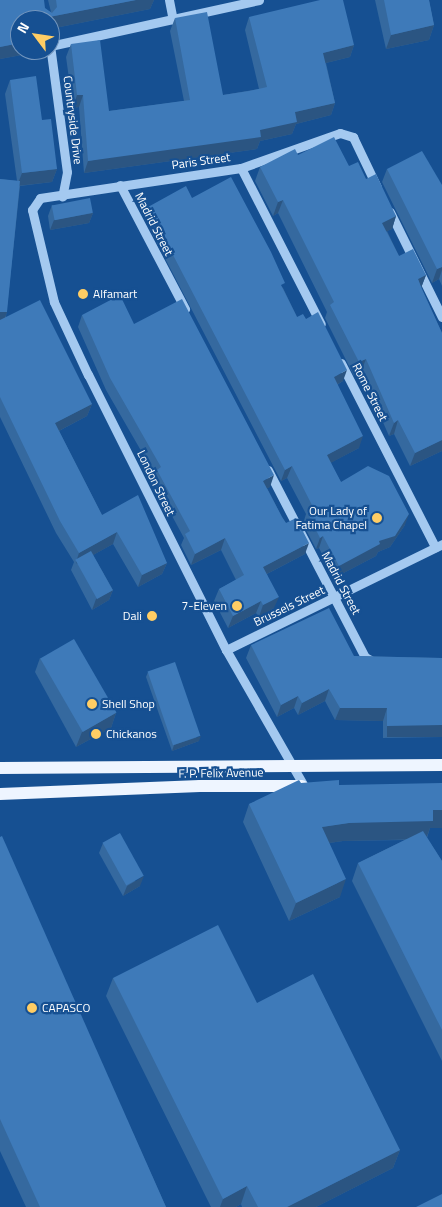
<!DOCTYPE html>
<html>
<head>
<meta charset="utf-8">
<style>
	body { margin:0 }
	#map { position:relative; width:442px; height:1207px; overflow:hidden; background:#165092; font-family:"Titillium Web",sans-serif }
	div>[style] { position:absolute }
	.minor>* { height:9px; margin:-4.5px; padding:0 4.5px; transform-origin:4.5px; border-radius:4.5px; background:#a4c9f0 }
	.major>* { height:12px; margin:-6px; padding:0 6px; transform-origin:6px; border-radius:6px; background:#eef5ff }
	.wall>* { inset:0; background:#35699f }
	.shaded-wall>* { inset:0; background:#2b5582; transform-origin:0 0 }
	.building>* { inset:0; background:#3e7ab9; transform-origin:0 0 }
	.dots>* { width:14px; height:14px; translate:-50% -50%; box-sizing:border-box; border:2px solid #165092; border-radius:50% }
	span { translate:-50% -50%; white-space:nowrap; text-align:center; line-height:1.15; -webkit-text-stroke:4.5px #165092; paint-order:stroke }
	.street-label { font-size:12px; color:#fff }
	.poi-label { font-size:12px; color:#fff }
	.left { translate:0 -50%; text-align:left }
	.right { translate:-100% -50%; text-align:right }
	.north { position:absolute; left:10px; top:10px; width:50px; height:50px; box-sizing:border-box; background:#165092; border:1px solid #7396be; border-radius:50%; rotate:301deg; font-size:14px; font-weight:700; line-height:20px; text-align:center; color:#fff }
	.north::after { content:''; display:block; margin:auto; width:18px; height:22px; background:#ffcd64; clip-path:polygon(50% 0,100% 100%,50% 72%,0 100%) }
</style>
</head>
<body>
<div id="map">
	<div class="minor">
		<i style="left:169px;top:0;width:20px;rotate:79deg"></i>
		<i style="left:50px;top:45px;width:128px;rotate:82.4deg"></i>
		<i style="left:67px;top:172px;width:25px;rotate:101deg"></i>
		<i style="left:50px;top:46px;width:214px;rotate:-12.4deg"></i>
		<i style="left:241px;top:168px;width:175px;rotate:62.9deg"></i>
		<i style="left:120px;top:185px;width:140px;rotate:62.3deg"></i>
		<i style="left:390px;top:212px;width:117px;rotate:63.7deg"></i>
		<i style="left:341px;top:363px;width:207px;rotate:62.9deg"></i>
		<i style="left:268px;top:470px;width:211px;rotate:62.6deg"></i>
		<i style="left:365px;top:657px;width:10px;rotate:29deg"></i>
		<i style="left:226px;top:650px;width:241px;rotate:-26.1deg"></i>
		<i style="left:304px;top:786px;width:157px;rotate:-119.8deg"></i>
		<i style="left:226px;top:650px;width:308px;rotate:-116.6deg"></i>
		<i style="left:88px;top:375px;width:81px;rotate:-115deg"></i>
		<i style="left:54px;top:302px;width:95px;rotate:-103.4deg"></i>
		<i style="left:32px;top:210px;width:14px;rotate:-56deg"></i>
		<i style="left:40px;top:198px;width:203px;rotate:-8.5deg"></i>
		<i style="left:241px;top:168px;width:105px;rotate:-19.5deg"></i>
		<i style="left:340px;top:133px;width:14px;rotate:17deg"></i>
		<i style="left:353px;top:137px;width:55px;rotate:64.4deg"></i>
	</div>
	<div class="major">
		<i style="left:0;top:768px;width:442px;rotate:-0.4deg"></i>
		<i style="left:0;top:794px;width:200px;rotate:-2.3deg"></i>
		<i style="left:200px;top:786px;width:102px"></i>
	</div>
	<div class="wall">
		<i style="clip-path:polygon(0 0,51px 12px,48px 0,154px 0,150px 9px,50px 29px,50px 20px,20px 50px,39px 50px,38px 52px,0 59px)"></i>
		<i style="clip-path:polygon(375px 0,429px 0,434px 25px,429px 40px,386px 49px)"></i>
		<i style="clip-path:polygon(249px 17px,354px 45px,350px 57px,326px 63px,335px 103px,331px 115px,296px 124px,292px 134px,260px 141px,257px 149px,84px 173px,79px 107px,73px 108px,66px 57px,71px 44px,109px 111px,184px 101px,170px 31px,175px 18px,223px 95px,259px 89px,245px 30px)"></i>
		<i style="clip-path:polygon(10px 80px,42px 120px,57px 169px,52px 182px,20px 186px,6px 317px,92px 404px,87px 416px,59px 431px,102px 515px,167px 563px,162px 574px,138px 587px,113px 544px,93px 555px,113px 590px,109px 600px,92px 610px,71px 570px,74px 562px,56px 533px,0 417px,0 179px,17px 181px,5px 94px)"></i>
		<i style="clip-path:polygon(298px 155px,349px 166px,366px 179px,396px 216px,392px 229px,387px 231px,399px 256px,426px 275px,421px 288px,442px 333px,442px 451px,410px 466px,394px 434px,389px 436px,361px 372px,354px 376px,325px 318px,327px 312px,278px 213px,273px 216px,255px 181px,260px 167px)"></i>
		<i style="clip-path:polygon(387px 169px,442px 185px,442px 286px,439px 279px,432px 283px,382px 182px)"></i>
		<i style="clip-path:polygon(192px 198px,283px 288px,297px 317px,343px 381px,337px 385px,359px 448px,330px 463px,341px 482px,405px 525px,390px 547px,378px 552px,376px 556px,334px 578px,319px 548px,316px 549px,303px 524px,306px 514px,287px 478px,281px 481px,144px 218px,148px 207px)"></i>
		<i style="clip-path:polygon(52px 205px,93px 213px,89px 223px,50px 230px,48px 216px)"></i>
		<i style="clip-path:polygon(82px 315px,134px 324px,270px 487px,267px 488px,282px 517px,305px 554px,267px 574px,274px 608px,259px 617px,256px 613px,228px 628px,214px 601px,219px 589px,236px 580px,221px 550px,191px 565px,181px 545px,184px 538px,153px 481px,155px 475px,106px 390px,78px 327px)"></i>
		<i style="clip-path:polygon(251px 645px,354px 656px,442px 658px,442px 737px,383px 738px,383px 721px,335px 720px,325px 701px,298px 715px,294px 708px,277px 717px,246px 658px)"></i>
		<i style="clip-path:polygon(40px 658px,116px 713px,111px 728px,76px 747px,35px 672px)"></i>
		<i style="clip-path:polygon(148px 672px,199px 741px,172px 751px,146px 677px)"></i>
		<i style="clip-path:polygon(301px 783px,339px 785px,430px 828px,427px 838px,442px 861px,442px 1061px,352px 881px,358px 863px,405px 840px,343px 841px,329px 843px,340px 897px,289px 921px,243px 822px,249px 804px)"></i>
		<i style="clip-path:polygon(0 837px,166px 1207px,26px 1207px,0 1151px)"></i>
		<i style="clip-path:polygon(103px 843px,140px 886px,123px 896px,99px 853px)"></i>
		<i style="clip-path:polygon(113px 978px,257px 1003px,400px 1150px,393px 1168px,316px 1207px,242px 1207px,241px 1204px,236px 1207px,211px 1207px,106px 996px)"></i>
	</div>
	<div class="shaded-wall">
		<i style="clip-path:polygon(136px 0,154px 0,150px 9px,50px 29px,50px 20px,39px 20px,39px 19px)"></i>
		<i style="clip-path:polygon(434px 25px,429px 40px,386px 49px,391px 35px)"></i>
		<i style="clip-path:polygon(20px 43px,20px 50px,39px 50px,38px 52px,0 59px,0 47px)"></i>
		<i style="clip-path:polygon(354px 45px,350px 57px,318px 65px,323px 53px)"></i>
		<i style="clip-path:polygon(77px 95px,83px 95px,79px 107px,73px 108px)"></i>
		<i style="clip-path:polygon(335px 103px,331px 115px,296px 124px,292px 134px,260px 141px,257px 149px,84px 173px,88px 161px,260px 130px,295px 112px)"></i>
		<i style="clip-path:polygon(57px 169px,52px 182px,17px 186px,22px 173px)"></i>
		<i style="clip-path:polygon(283px 200px,278px 213px,273px 216px,278px 202px)"></i>
		<i style="clip-path:polygon(93px 213px,89px 223px,50px 230px,54px 220px)"></i>
		<i style="clip-path:polygon(396px 216px,392px 229px,377px 236px,382px 223px)"></i>
		<i style="clip-path:polygon(442px 267px,442px 270px,439px 279px,432px 283px,437px 269px)"></i>
		<i style="clip-path:polygon(426px 275px,421px 288px,418px 279px)"></i>
		<i style="clip-path:polygon(0 312px,7px 312px,2px 327px,0 327px)"></i>
		<i style="clip-path:polygon(366px 359px,361px 372px,354px 376px,359px 362px)"></i>
		<i style="clip-path:polygon(347px 370px,343px 381px,329px 389px,334px 377px)"></i>
		<i style="clip-path:polygon(92px 404px,87px 416px,51px 435px,55px 423px)"></i>
		<i style="clip-path:polygon(398px 420px,394px 434px,389px 436px,394px 423px)"></i>
		<i style="clip-path:polygon(363px 436px,359px 448px,323px 467px,327px 455px)"></i>
		<i style="clip-path:polygon(442px 440px,442px 451px,410px 466px,415px 453px)"></i>
		<i style="clip-path:polygon(292px 466px,287px 478px,281px 481px,285px 470px)"></i>
		<i style="clip-path:polygon(274px 475px,270px 487px,259px 493px,263px 481px)"></i>
		<i style="clip-path:polygon(409px 514px,405px 525px,390px 547px,378px 552px,376px 556px,334px 578px,339px 566px,379px 541px)"></i>
		<i style="clip-path:polygon(117px 532px,113px 544px,77px 564px,76px 562px,79px 553px)"></i>
		<i style="clip-path:polygon(323px 536px,319px 548px,316px 549px,320px 538px)"></i>
		<i style="clip-path:polygon(225px 538px,221px 550px,191px 565px,195px 554px)"></i>
		<i style="clip-path:polygon(309px 543px,305px 554px,259px 578px,263px 567px)"></i>
		<i style="clip-path:polygon(167px 563px,162px 574px,138px 587px,142px 575px)"></i>
		<i style="clip-path:polygon(113px 590px,109px 600px,92px 610px,96px 599px)"></i>
		<i style="clip-path:polygon(279px 597px,274px 608px,259px 617px,263px 605px)"></i>
		<i style="clip-path:polygon(261px 601px,256px 613px,228px 628px,233px 616px)"></i>
		<i style="clip-path:polygon(329px 689px,325px 701px,298px 715px,302px 703px)"></i>
		<i style="clip-path:polygon(298px 696px,294px 708px,277px 717px,281px 705px)"></i>
		<i style="clip-path:polygon(340px 708px,387px 708px,383px 721px,335px 720px)"></i>
		<i style="clip-path:polygon(116px 713px,111px 728px,76px 747px,82px 732px)"></i>
		<i style="left:442px;top:725px;width:12px;height:55px;rotate:90deg"></i>
		<i style="clip-path:polygon(201px 736px,199px 741px,172px 751px,174px 745px)"></i>
		<i style="clip-path:polygon(433px 810px,442px 810px,442px 828px,430px 828px,426px 839px,343px 841px,315px 845px,322px 827px)"></i>
		<i style="clip-path:polygon(144px 876px,140px 886px,123px 896px,127px 886px)"></i>
		<i style="clip-path:polygon(346px 879px,340px 897px,289px 921px,296px 903px)"></i>
		<i style="clip-path:polygon(400px 1150px,393px 1168px,316px 1207px,287px 1207px)"></i>
		<i style="clip-path:polygon(247px 1186px,241px 1204px,236px 1207px,220px 1207px,223px 1199px)"></i>
	</div>
	<div class="building">
		<i style="clip-path:polygon(0 0,44px 0,45px 8px,52px 13px,57px 7px,56px 0,136px 0,39px 19px,40px 20px,20px 20px,20px 43px,0 47px)"></i>
		<i style="clip-path:polygon(320px 0,343px 0,354px 45px,323px 53px,335px 103px,295px 112px,297px 122px,260px 130px,261px 137px,88px 161px,83px 95px,77px 95px,71px 44px,100px 40px,109px 111px,190px 100px,175px 18px,207px 12px,223px 95px,249px 91px,267px 87px,249px 17px)"></i>
		<i style="clip-path:polygon(384px 0,429px 0,434px 25px,391px 35px)"></i>
		<i style="clip-path:polygon(36px 76px,42px 120px,51px 119px,57px 169px,22px 173px,10px 80px)"></i>
		<i style="clip-path:polygon(334px 137px,349px 166px,358px 162px,366px 179px,376px 174px,396px 216px,382px 223px,399px 256px,413px 249px,426px 275px,418px 279px,422px 289px,442px 333px,442px 440px,415px 453px,398px 420px,394px 423px,366px 359px,359px 362px,330px 305px,334px 302px,283px 200px,278px 202px,260px 167px,295px 149px,298px 155px)"></i>
		<i style="clip-path:polygon(422px 151px,442px 185px,442px 267px,437px 269px,387px 169px)"></i>
		<i style="clip-path:polygon(231px 177px,271px 252px,285px 283px,281px 285px,297px 317px,303px 314px,306px 319px,318px 312px,347px 370px,334px 377px,363px 436px,327px 455px,341px 482px,368px 466px,389px 476px,409px 514px,395px 536px,379px 541px,380px 544px,339px 566px,323px 536px,320px 538px,307px 512px,314px 509px,292px 466px,285px 470px,148px 207px,186px 186px,192px 198px)"></i>
		<i style="clip-path:polygon(0 179px,20px 181px,7px 312px,0 312px)"></i>
		<i style="left:90px;top:198px;width:15px;height:39px;rotate:79deg"></i>
		<i style="clip-path:polygon(120px 295px,134px 324px,182px 299px,274px 475px,263px 481px,282px 517px,286px 523px,296px 518px,309px 543px,263px 567px,279px 597px,263px 605px,261px 601px,233px 616px,219px 589px,244px 575px,225px 538px,195px 554px,185px 534px,190px 531px,157px 470px,161px 467px,110px 378px,82px 315px)"></i>
		<i style="clip-path:polygon(40px 300px,92px 404px,55px 423px,102px 515px,138px 495px,167px 563px,142px 575px,117px 532px,79px 553px,60px 521px,0 397px,0 320px)"></i>
		<i style="left:91px;top:551px;width:45px;height:18px;rotate:61deg"></i>
		<i style="clip-path:polygon(329px 608px,354px 656px,442px 658px,442px 725px,387px 726px,387px 708px,340px 708px,329px 689px,302px 703px,298px 696px,281px 705px,251px 645px)"></i>
		<i style="left:74px;top:639px;width:85px;height:39px;rotate:60deg"></i>
		<i style="left:175px;top:662px;width:78px;height:29px;rotate:71deg"></i>
		<i style="clip-path:polygon(299px 780px,301px 783px,339px 780px,339px 785px,442px 783px,442px 810px,433px 810px,433px 821px,349px 823px,322px 827px,346px 879px,296px 903px,249px 804px)"></i>
		<i style="clip-path:polygon(423px 831px,442px 861px,442px 1030px,358px 863px)"></i>
		<i style="left:120px;top:833px;width:49px;height:20px;rotate:61deg"></i>
		<i style="clip-path:polygon(2px 836px,166px 1207px,40px 1207px,0 1119px,0 837px)"></i>
		<i style="clip-path:polygon(218px 925px,257px 1003px,313px 974px,400px 1150px,287px 1207px,258px 1207px,247px 1186px,223px 1199px,113px 978px)"></i>
		<i style="clip-path:polygon(442px 1194px,442px 1207px,416px 1207px)"></i>
	</div>
	<div class="dots">
		<i style="left:83px;top:294px;background:#ffcd64"></i>
		<i style="left:377px;top:518px;background:#ffcd64"></i>
		<i style="left:237px;top:606px;background:#ffcd64"></i>
		<i style="left:152px;top:616px;background:#ffcd64"></i>
		<i style="left:92px;top:704px;background:#ffcd64"></i>
		<i style="left:96px;top:734px;background:#ffcd64"></i>
		<i style="left:32px;top:1008px;background:#ffcd64"></i>
	</div>
	<div class="street-label">
		<span style="left:73px;top:120px;rotate:83deg">Countryside Drive</span>
		<span style="left:201px;top:161px;rotate:-8deg">Paris Street</span>
		<span style="left:154px;top:224px;rotate:63deg">Madrid Street</span>
		<span style="left:370px;top:392px;rotate:63deg">Rome Street</span>
		<span style="left:156px;top:483px;rotate:64deg">London Street</span>
		<span style="left:341px;top:583px;rotate:62deg">Madrid Street</span>
		<span style="left:289px;top:606px;rotate:-26deg">Brussels Street</span>
		<span style="left:221px;top:773px;rotate:-1deg">F. P. Felix Avenue</span>
	</div>
	<div class="poi-label">
		<span class="left" style="left:93px;top:294px">Alfamart</span>
		<span class="right" style="left:367px;top:518px">Our Lady of<br>Fatima Chapel</span>
		<span class="right" style="left:227px;top:606px">7-Eleven</span>
		<span class="right" style="left:142px;top:616px">Dali</span>
		<span class="left" style="left:102px;top:704px">Shell Shop</span>
		<span class="left" style="left:106px;top:734px">Chickanos</span>
		<span class="left" style="left:42px;top:1008px">CAPASCO</span>
	</div>
	<div class="north">N</div>
</div>
</body>
</html>
